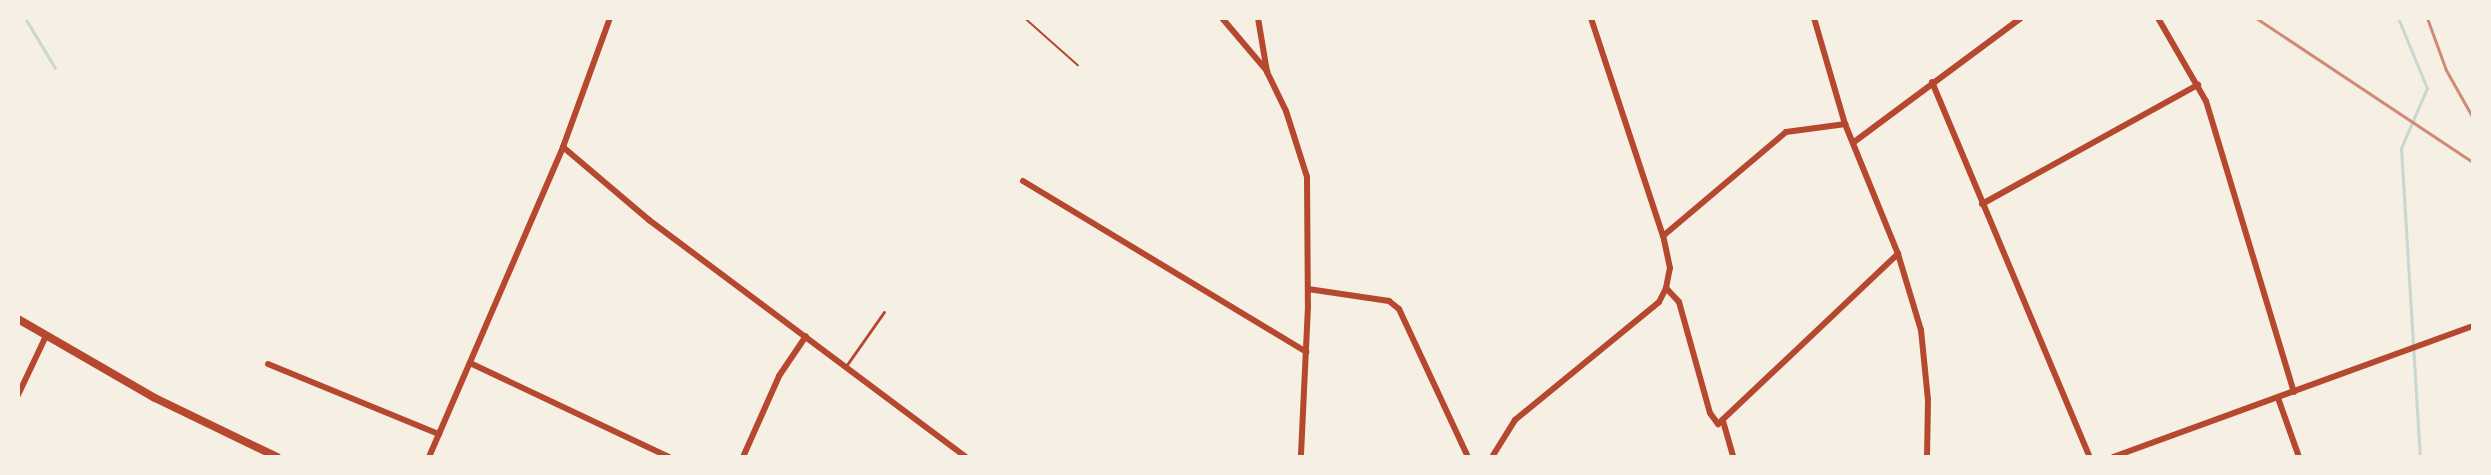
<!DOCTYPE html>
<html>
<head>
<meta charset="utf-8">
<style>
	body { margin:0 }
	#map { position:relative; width:2491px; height:475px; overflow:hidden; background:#f6efe4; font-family:Inter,sans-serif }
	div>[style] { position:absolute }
	.stream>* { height:3px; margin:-1.5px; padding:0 1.5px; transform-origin:1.5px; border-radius:1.5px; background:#c9d6d2 }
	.path>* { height:1.5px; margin:-0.75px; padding:0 0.75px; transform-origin:0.75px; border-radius:0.75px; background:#b5482f }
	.service>* { height:3px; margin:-1.5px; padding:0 1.5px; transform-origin:1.5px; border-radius:1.5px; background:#b5482f }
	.minor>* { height:6px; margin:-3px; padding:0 3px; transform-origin:3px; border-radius:3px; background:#b5482f }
	.tertiary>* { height:8px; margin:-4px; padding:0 4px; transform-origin:4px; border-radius:4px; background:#b5482f }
	.rail>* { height:3px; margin:-1.5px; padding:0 1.5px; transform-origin:1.5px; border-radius:1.5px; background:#cf8b77 }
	span { translate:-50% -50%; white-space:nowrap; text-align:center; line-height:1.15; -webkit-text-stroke:4.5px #f6efe4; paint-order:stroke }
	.frame { position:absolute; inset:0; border:20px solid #f6efe4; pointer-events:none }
</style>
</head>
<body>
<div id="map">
	<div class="stream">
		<i style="left:25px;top:18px;width:58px;rotate:59deg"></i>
		<i style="left:2398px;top:18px;width:76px;rotate:67.5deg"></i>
		<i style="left:2427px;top:88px;width:65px;rotate:113.4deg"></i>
		<i style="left:2401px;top:148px;width:310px;rotate:86.5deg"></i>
	</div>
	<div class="path">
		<i style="left:1025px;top:18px;width:71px;rotate:41.6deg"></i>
	</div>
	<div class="service">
		<i style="left:846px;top:366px;width:66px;rotate:-54.9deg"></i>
	</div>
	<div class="minor">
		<i style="left:1222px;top:18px;width:70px;rotate:49.7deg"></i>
		<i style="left:1258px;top:18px;width:55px;rotate:80.5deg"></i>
		<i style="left:1267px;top:72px;width:43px;rotate:64deg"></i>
		<i style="left:1286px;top:111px;width:69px;rotate:72.3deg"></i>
		<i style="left:1307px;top:177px;width:129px;rotate:89.6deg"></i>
		<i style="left:1308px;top:306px;width:151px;rotate:92.7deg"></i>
		<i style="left:1814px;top:18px;width:110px;rotate:73.7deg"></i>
		<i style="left:1845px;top:124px;width:140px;rotate:67.8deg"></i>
		<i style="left:1898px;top:254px;width:79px;rotate:73.2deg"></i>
		<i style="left:1921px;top:330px;width:70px;rotate:84.3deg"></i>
		<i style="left:1928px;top:400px;width:57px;rotate:91deg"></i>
		<i style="left:2158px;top:18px;width:96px;rotate:60deg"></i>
		<i style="left:2206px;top:101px;width:304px;rotate:73.2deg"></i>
		<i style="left:1932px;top:82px;width:407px;rotate:67.2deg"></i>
		<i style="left:1854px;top:142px;width:208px;rotate:-36.6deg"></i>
		<i style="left:563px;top:147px;width:113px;rotate:40.3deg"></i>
		<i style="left:649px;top:220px;width:396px;rotate:36.8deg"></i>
		<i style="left:1023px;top:181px;width:331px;rotate:31.1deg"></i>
		<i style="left:1982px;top:204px;width:247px;rotate:-28.9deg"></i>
		<i style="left:1663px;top:236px;width:161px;rotate:-40.2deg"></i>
		<i style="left:1786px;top:132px;width:60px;rotate:-7.7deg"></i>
		<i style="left:1666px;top:288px;width:19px;rotate:47deg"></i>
		<i style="left:1679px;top:302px;width:115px;rotate:74.4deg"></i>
		<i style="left:1710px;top:413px;width:14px;rotate:54deg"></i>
		<i style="left:1718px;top:424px;width:248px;rotate:-43.4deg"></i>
		<i style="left:1308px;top:289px;width:82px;rotate:8.4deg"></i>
		<i style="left:1389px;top:301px;width:13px;rotate:39deg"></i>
		<i style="left:1399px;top:309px;width:163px;rotate:65deg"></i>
		<i style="left:470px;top:363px;width:220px;rotate:25.3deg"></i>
		<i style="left:268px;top:364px;width:185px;rotate:22.3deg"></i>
		<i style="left:18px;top:395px;width:65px;rotate:-64.6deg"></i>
		<i style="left:2278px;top:398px;width:63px;rotate:70.4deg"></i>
		<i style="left:1723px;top:421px;width:37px;rotate:74deg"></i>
		<i style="left:429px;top:457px;width:338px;rotate:-66.6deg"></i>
		<i style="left:563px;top:147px;width:137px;rotate:-70deg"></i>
		<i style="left:743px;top:457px;width:89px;rotate:-66deg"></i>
		<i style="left:779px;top:376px;width:48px;rotate:-56deg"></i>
		<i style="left:1492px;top:457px;width:44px;rotate:-58.1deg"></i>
		<i style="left:1515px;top:420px;width:186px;rotate:-39.3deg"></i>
		<i style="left:1659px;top:302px;width:16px;rotate:-63deg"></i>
		<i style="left:1666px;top:288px;width:20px;rotate:-79deg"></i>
		<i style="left:1670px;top:268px;width:33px;rotate:-102deg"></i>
		<i style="left:1663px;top:236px;width:230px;rotate:-108.3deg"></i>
		<i style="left:2113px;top:457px;width:383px;rotate:-20deg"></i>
	</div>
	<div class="tertiary">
		<i style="left:18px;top:319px;width:158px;rotate:30deg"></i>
		<i style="left:155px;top:398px;width:136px;rotate:25.8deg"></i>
	</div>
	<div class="rail">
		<i style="left:2256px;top:18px;width:260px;rotate:33.6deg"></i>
		<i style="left:2427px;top:18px;width:55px;rotate:69.9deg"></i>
		<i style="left:2446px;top:70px;width:55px;rotate:60.6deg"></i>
	</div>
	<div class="frame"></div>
</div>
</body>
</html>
